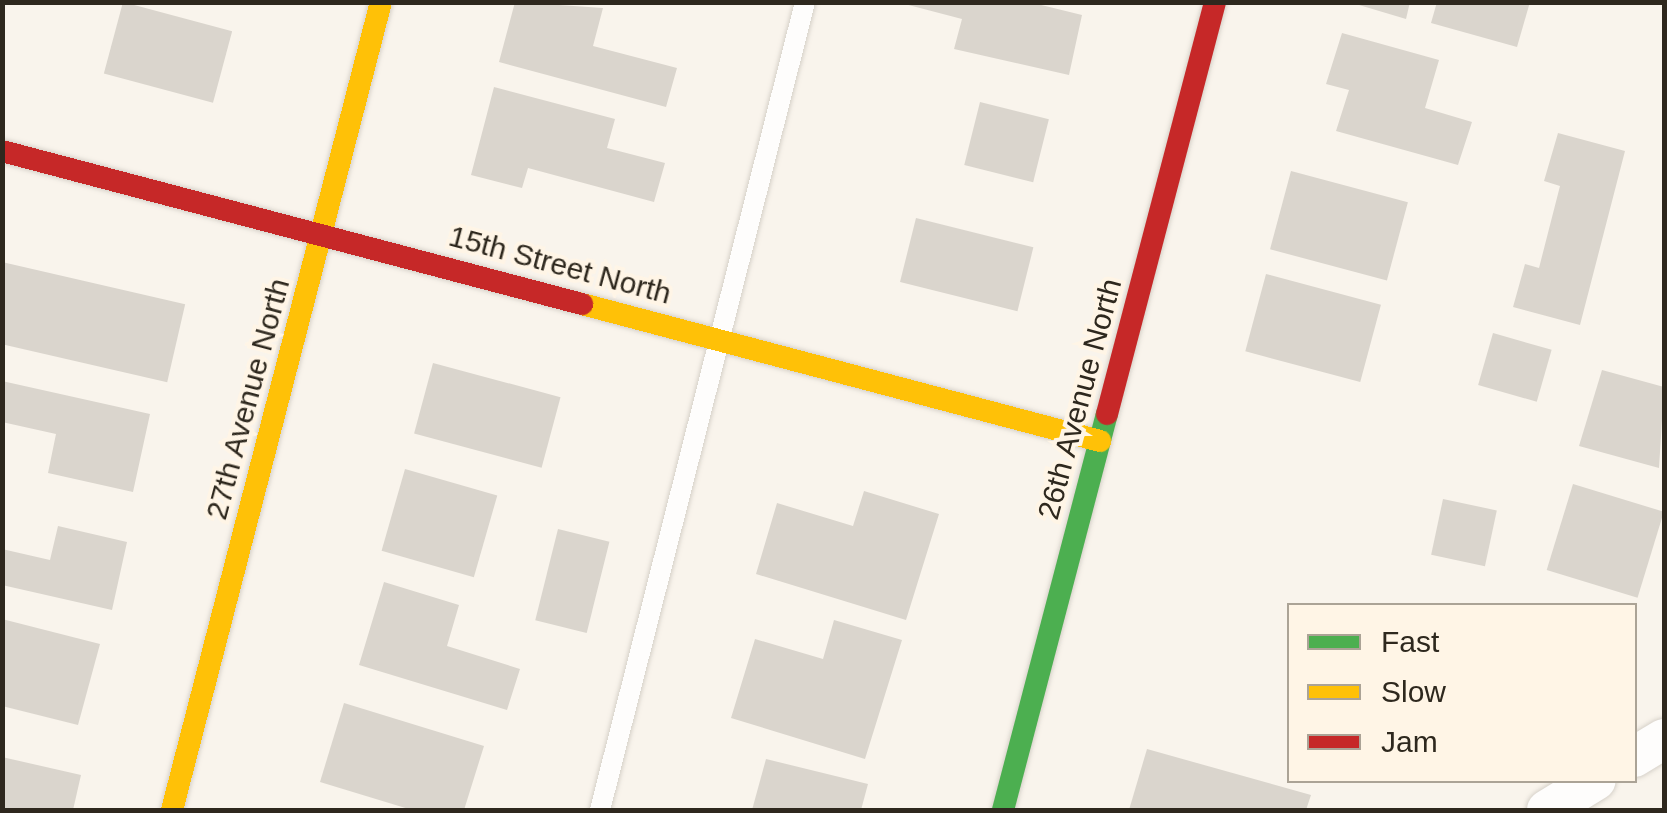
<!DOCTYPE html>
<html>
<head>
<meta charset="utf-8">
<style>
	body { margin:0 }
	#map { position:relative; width:1667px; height:813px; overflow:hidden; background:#f9f4ec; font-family:Helvetica,sans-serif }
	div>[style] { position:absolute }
	.building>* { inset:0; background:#dad5cd; transform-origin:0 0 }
	.roads { filter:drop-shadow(0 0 2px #d6d1c9) drop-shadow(0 0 2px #d6d1c9) }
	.lane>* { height:20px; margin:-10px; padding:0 10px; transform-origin:10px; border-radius:10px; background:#fefdfc }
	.street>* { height:40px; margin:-20px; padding:0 20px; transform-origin:20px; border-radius:20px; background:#fefdfc }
	.fast>* { height:22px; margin:-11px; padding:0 11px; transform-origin:11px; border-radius:11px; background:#4caf50 }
	.slow>* { height:22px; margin:-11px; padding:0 11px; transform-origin:11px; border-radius:11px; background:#ffc107 }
	.jam>* { height:22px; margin:-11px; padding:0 11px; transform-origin:11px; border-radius:11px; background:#c62828 }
	span { translate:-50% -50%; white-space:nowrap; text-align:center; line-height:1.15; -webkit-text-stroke:8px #fff5e6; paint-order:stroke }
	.street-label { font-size:30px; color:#2e281e }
	.frame { position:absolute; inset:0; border:5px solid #2e281e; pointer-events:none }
	.legend { position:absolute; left:1287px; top:603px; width:350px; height:180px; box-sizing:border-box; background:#fff5e6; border:2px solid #aba396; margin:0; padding:12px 18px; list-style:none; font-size:30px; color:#2e281e }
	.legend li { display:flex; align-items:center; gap:20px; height:50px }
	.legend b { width:50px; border:2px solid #aba396 }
</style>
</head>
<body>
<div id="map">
	<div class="building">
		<i style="left:123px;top:2px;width:113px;height:74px;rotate:15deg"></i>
		<i style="clip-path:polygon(515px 2px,603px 8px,593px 46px,677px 68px,666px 107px,499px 62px)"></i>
		<i style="clip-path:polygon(897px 2px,1029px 2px,1082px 15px,1069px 75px,954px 49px,962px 19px)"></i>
		<i style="clip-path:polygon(1349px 2px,1410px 2px,1406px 19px)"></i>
		<i style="clip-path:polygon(1437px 2px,1530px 2px,1517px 47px,1431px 23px)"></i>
		<i style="clip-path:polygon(1342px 33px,1439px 60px,1425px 108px,1472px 122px,1458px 165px,1336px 131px,1349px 90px,1326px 84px)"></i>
		<i style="clip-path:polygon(494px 87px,615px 119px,607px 148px,665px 163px,654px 202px,528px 168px,522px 188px,471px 175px)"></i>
		<i style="left:980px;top:102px;width:71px;height:65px;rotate:14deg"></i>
		<i style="clip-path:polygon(1558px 133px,1625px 151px,1580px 325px,1513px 307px,1525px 264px,1539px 268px,1560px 186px,1544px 181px)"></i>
		<i style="left:1291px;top:171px;width:121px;height:81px;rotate:15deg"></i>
		<i style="left:916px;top:218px;width:121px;height:66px;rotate:14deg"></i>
		<i style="left:2px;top:262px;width:188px;height:80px;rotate:13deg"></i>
		<i style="left:1266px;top:274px;width:119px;height:80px;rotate:15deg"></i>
		<i style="left:1493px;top:333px;width:61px;height:54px;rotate:16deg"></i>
		<i style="left:433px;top:363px;width:132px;height:73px;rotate:15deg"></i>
		<i style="clip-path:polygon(1602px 370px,1664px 387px,1659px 468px,1579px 446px)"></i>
		<i style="clip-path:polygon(2px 381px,150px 414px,133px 492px,48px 473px,56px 434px,2px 422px)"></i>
		<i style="left:405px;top:469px;width:96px;height:85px;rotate:16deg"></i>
		<i style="left:1573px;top:484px;width:95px;height:90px;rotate:17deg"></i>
		<i style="clip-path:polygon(864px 491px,939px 514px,906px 620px,756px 574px,777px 503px,853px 526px)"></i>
		<i style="left:1443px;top:499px;width:55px;height:57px;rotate:12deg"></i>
		<i style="clip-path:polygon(58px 526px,127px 542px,112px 610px,2px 585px,2px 549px,50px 560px)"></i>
		<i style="left:558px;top:529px;width:53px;height:94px;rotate:14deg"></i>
		<i style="clip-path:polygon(384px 582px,459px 605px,447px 646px,520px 669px,507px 710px,359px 665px)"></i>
		<i style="clip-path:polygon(2px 619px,100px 644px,78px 725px,2px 706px)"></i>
		<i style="clip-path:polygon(834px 620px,902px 640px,865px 759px,731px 718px,755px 639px,823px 659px)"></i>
		<i style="clip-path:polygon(344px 703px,484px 746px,464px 810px,412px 810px,320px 782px)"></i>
		<i style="clip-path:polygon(1147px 749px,1311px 795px,1306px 810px,1129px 810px)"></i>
		<i style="clip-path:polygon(2px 757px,81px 775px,73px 810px,2px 810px)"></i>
		<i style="clip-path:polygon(766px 759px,868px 784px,861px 810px,752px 810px)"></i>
	</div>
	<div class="roads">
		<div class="lane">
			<i style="left:600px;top:810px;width:834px;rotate:-75.76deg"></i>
		</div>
		<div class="street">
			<i style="left:1634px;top:757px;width:35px;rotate:-31deg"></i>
			<i style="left:1547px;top:810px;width:57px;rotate:-31.5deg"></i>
		</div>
		<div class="fast">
			<i style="left:1003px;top:810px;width:409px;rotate:-75.3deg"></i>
		</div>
		<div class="slow">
			<i style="left:582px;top:304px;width:536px;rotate:14.81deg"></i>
			<i style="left:172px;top:810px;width:835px;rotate:-75.5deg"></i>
		</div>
		<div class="jam">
			<i style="left:2px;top:151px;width:600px;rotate:14.78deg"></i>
			<i style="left:1107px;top:414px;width:426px;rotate:-75.3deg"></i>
		</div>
	</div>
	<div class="street-label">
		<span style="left:560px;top:265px;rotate:15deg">15th Street North</span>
		<span style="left:248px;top:399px;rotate:-75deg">27th Avenue North</span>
		<span style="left:1080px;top:399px;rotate:-75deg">26th Avenue North</span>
	</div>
	<div class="frame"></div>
	<ul class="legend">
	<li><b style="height:12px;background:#4caf50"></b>Fast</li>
	<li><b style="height:12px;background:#ffc107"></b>Slow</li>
	<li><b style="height:12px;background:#c62828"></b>Jam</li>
	</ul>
</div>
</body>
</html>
